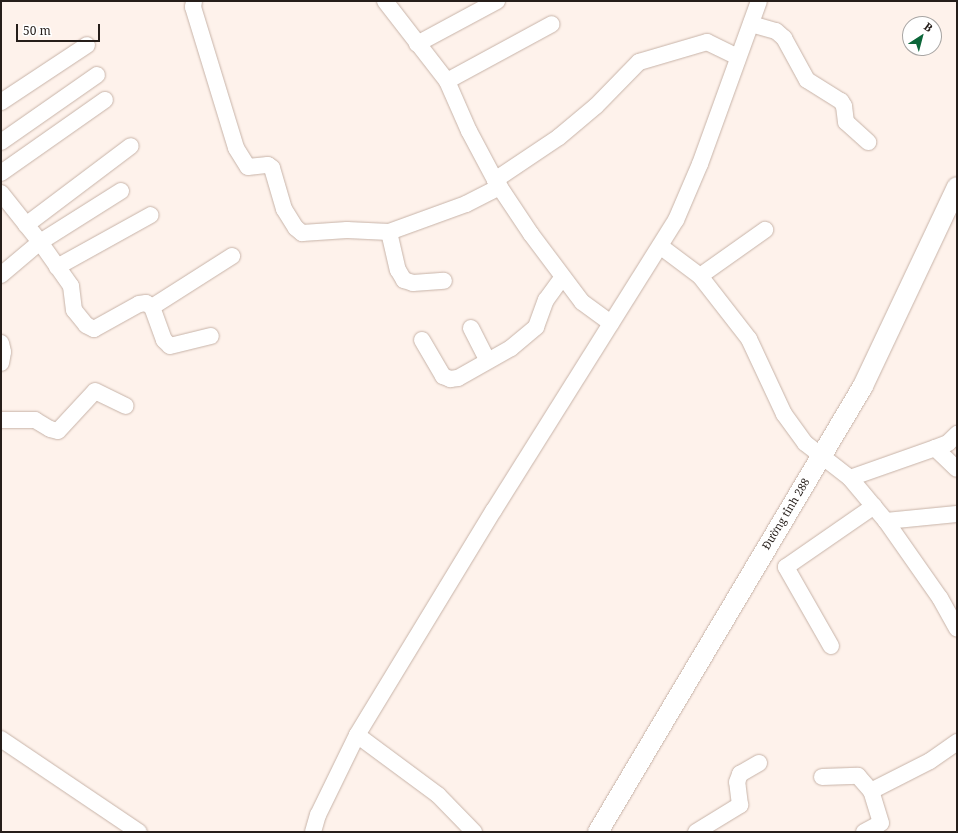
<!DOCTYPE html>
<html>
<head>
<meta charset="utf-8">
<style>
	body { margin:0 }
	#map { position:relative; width:958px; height:833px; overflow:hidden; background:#fef2eb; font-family:"Noto Serif",serif }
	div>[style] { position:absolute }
	.roads { filter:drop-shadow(0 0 1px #c7b3a8) drop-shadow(0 0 1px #c7b3a8) }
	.minor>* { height:16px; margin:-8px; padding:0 8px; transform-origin:8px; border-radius:8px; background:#fff }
	.major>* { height:20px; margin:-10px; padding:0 10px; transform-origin:10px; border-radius:10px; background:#fff }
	span { translate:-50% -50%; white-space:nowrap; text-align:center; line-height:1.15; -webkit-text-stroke:4px #fff; paint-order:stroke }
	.street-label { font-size:11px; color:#261e1a }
	.frame { position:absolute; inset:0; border:2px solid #261e1a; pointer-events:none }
	.north { position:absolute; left:902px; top:16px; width:40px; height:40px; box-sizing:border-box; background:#fff; border:1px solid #a8a5a3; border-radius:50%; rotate:36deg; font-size:11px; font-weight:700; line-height:16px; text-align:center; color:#261e1a }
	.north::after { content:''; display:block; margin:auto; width:14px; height:18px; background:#0c6639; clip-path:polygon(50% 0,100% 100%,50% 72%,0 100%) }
	.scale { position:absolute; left:16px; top:24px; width:84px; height:18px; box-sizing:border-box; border:2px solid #261e1a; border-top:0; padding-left:5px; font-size:12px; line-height:14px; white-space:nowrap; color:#261e1a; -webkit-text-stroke:3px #fff; paint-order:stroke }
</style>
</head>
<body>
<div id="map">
	<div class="roads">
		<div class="minor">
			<i style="left:194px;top:1px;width:6px;rotate:99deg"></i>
			<i style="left:193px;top:7px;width:147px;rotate:73deg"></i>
			<i style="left:236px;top:148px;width:22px;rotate:58deg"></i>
			<i style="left:248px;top:167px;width:20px;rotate:-6deg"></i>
			<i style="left:268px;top:165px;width:5px;rotate:37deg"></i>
			<i style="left:272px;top:168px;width:43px;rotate:73.7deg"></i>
			<i style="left:284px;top:209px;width:22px;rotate:58deg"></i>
			<i style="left:296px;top:228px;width:8px;rotate:40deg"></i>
			<i style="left:302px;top:233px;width:45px;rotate:-3.8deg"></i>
			<i style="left:347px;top:230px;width:42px;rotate:2.7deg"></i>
			<i style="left:389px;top:232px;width:82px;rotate:-20deg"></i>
			<i style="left:466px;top:204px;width:38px;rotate:-27deg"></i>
			<i style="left:385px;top:1px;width:101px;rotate:52.2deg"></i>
			<i style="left:447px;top:81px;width:55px;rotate:66.3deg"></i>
			<i style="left:469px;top:131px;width:55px;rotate:62deg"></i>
			<i style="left:495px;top:180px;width:65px;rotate:56.3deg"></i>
			<i style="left:531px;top:234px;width:85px;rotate:53.1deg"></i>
			<i style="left:582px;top:302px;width:36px;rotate:36deg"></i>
			<i style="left:751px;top:24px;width:26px;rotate:16deg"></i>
			<i style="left:776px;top:31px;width:11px;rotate:41deg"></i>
			<i style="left:784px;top:38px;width:48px;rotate:61.3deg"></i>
			<i style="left:807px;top:80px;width:40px;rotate:32deg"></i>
			<i style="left:841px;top:101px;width:6px;rotate:59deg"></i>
			<i style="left:844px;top:106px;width:16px;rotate:83deg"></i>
			<i style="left:846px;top:122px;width:30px;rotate:42deg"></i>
			<i style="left:417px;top:44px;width:91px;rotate:-28.3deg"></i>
			<i style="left:447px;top:81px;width:119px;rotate:-28.5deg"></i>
			<i style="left:1px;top:102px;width:103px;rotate:-33.5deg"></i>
			<i style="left:1px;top:142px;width:117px;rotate:-34.9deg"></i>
			<i style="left:1px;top:173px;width:127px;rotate:-35.1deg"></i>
			<i style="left:495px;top:180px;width:77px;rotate:-33.9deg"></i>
			<i style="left:559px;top:137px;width:48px;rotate:-40deg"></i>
			<i style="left:596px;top:106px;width:62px;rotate:-45.7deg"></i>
			<i style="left:639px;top:62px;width:71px;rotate:-16.4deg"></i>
			<i style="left:707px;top:42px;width:34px;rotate:26deg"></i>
			<i style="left:121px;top:191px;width:96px;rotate:147.8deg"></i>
			<i style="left:40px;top:242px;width:54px;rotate:54.8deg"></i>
			<i style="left:71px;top:286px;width:24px;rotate:83deg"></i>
			<i style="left:74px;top:310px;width:19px;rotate:51deg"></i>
			<i style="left:86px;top:325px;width:9px;rotate:27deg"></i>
			<i style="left:94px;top:329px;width:51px;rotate:-29.1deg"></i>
			<i style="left:139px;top:304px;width:7px;rotate:-8deg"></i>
			<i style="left:146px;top:303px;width:7px;rotate:34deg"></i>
			<i style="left:152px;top:307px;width:35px;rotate:70deg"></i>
			<i style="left:164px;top:340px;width:8px;rotate:45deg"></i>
			<i style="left:170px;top:346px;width:42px;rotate:-13.7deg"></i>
			<i style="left:1px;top:193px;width:63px;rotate:51.5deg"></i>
			<i style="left:40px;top:242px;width:51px;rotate:139.8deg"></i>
			<i style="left:26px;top:225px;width:131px;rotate:-37deg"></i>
			<i style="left:389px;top:232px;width:39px;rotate:77deg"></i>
			<i style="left:398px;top:270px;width:12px;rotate:59deg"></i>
			<i style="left:404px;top:280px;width:9px;rotate:18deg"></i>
			<i style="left:413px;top:283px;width:31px;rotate:-4deg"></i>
			<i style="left:660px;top:246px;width:50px;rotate:36.9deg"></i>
			<i style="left:700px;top:276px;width:80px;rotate:52.1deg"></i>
			<i style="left:749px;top:339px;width:83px;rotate:65deg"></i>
			<i style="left:784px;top:414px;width:36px;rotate:54deg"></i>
			<i style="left:805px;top:443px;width:57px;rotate:37.9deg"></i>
			<i style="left:850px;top:478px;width:56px;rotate:50.1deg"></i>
			<i style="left:886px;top:521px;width:94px;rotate:55deg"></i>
			<i style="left:940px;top:598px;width:35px;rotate:61deg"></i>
			<i style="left:57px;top:267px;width:107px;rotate:-29deg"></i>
			<i style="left:700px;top:276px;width:80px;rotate:-35.3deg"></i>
			<i style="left:152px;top:307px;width:95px;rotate:-32.5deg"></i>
			<i style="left:471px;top:328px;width:36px;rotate:63deg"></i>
			<i style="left:422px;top:340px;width:42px;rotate:59.7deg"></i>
			<i style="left:443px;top:376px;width:8px;rotate:23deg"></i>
			<i style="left:450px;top:379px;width:8px;rotate:-7deg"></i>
			<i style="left:458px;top:378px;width:61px;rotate:-29.5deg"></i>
			<i style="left:511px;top:348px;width:33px;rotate:-40deg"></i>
			<i style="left:536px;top:327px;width:29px;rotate:-70deg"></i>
			<i style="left:546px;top:300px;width:27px;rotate:-54deg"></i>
			<i style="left:1px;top:343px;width:9px;rotate:77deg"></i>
			<i style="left:3px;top:352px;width:11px;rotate:100deg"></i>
			<i style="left:1px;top:420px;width:34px"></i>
			<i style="left:35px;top:420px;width:17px;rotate:31deg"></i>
			<i style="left:50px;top:429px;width:8px;rotate:14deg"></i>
			<i style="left:58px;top:431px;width:54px;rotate:-47.2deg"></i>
			<i style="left:95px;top:391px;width:34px;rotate:26deg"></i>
			<i style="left:935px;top:448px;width:30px;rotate:44deg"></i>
			<i style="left:850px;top:478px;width:90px;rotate:-19.4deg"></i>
			<i style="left:935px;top:448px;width:14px;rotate:-21deg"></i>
			<i style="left:948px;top:443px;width:13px;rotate:-45deg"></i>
			<i style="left:886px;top:521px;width:71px;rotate:-5.6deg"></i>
			<i style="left:831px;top:646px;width:91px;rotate:-119.7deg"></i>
			<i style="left:786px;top:567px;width:107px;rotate:-34.7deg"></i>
			<i style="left:357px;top:735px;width:101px;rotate:36.5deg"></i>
			<i style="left:438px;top:795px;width:52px;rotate:45.8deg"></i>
			<i style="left:1px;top:739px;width:166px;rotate:34deg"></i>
			<i style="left:822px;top:777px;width:36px;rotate:-2deg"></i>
			<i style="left:858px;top:776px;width:20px;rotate:49deg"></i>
			<i style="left:313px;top:832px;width:18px;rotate:-74deg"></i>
			<i style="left:318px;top:815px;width:89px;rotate:-64deg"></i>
			<i style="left:357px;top:735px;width:263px;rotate:-58.7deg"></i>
			<i style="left:494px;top:510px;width:342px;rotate:-57.9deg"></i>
			<i style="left:676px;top:220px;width:61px;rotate:-66.8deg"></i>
			<i style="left:700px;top:164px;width:173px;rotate:-70.1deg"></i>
			<i style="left:696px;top:832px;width:52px;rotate:-31.5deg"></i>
			<i style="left:740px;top:805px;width:23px;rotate:-97deg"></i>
			<i style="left:737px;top:782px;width:9px;rotate:-69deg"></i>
			<i style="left:740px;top:774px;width:22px;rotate:-30deg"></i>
			<i style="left:864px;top:832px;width:19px;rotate:-28deg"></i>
			<i style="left:881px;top:823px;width:34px;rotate:-107deg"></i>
			<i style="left:871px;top:791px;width:66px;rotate:-27deg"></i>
			<i style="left:930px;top:761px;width:33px;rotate:-35deg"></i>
		</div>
		<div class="major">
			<i style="left:598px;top:832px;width:519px;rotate:-59.28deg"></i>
			<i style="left:863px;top:386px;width:220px;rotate:-64.7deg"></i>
		</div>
	</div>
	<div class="street-label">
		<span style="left:786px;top:514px;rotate:-59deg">Đường tỉnh 288</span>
	</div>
	<div class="frame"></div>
	<div class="north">B</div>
	<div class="scale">50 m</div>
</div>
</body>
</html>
